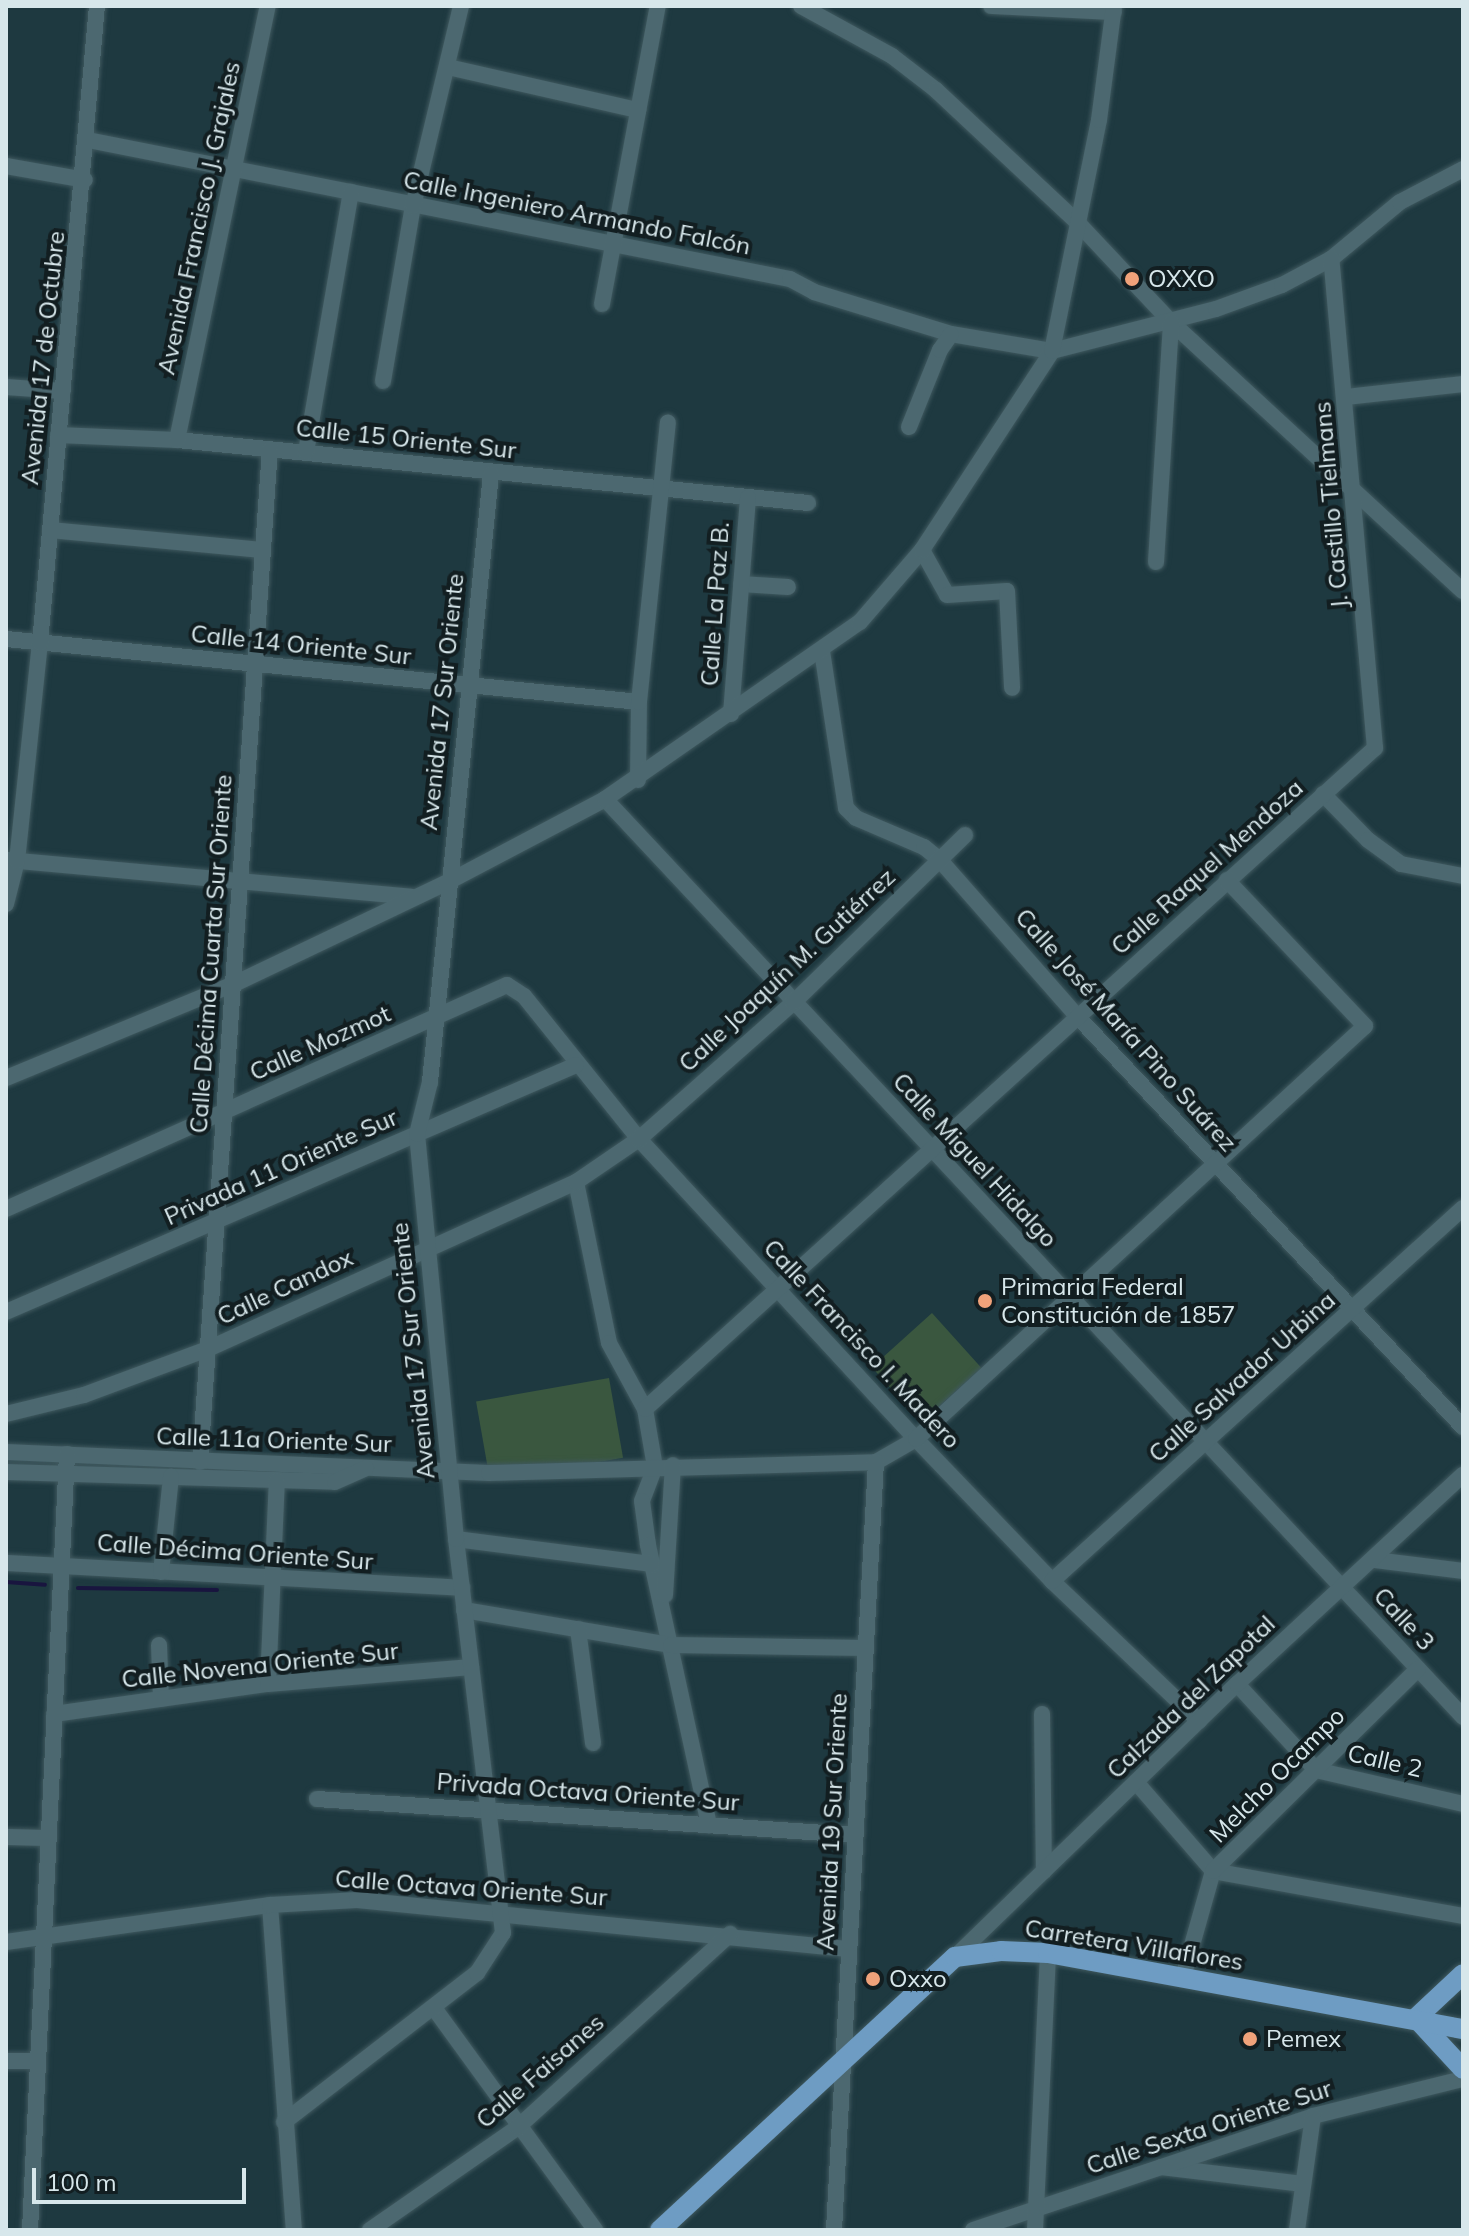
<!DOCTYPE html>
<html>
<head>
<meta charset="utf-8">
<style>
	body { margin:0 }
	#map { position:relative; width:1469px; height:2236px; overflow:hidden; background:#1e3940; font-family:Mulish,sans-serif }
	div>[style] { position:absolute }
	.green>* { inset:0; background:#3a573f; transform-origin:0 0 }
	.stream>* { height:4px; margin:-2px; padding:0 2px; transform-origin:2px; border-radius:2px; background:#19153f }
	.roads { filter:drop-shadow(0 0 2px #3f585e) drop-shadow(0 0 2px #3f585e) }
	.minor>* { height:16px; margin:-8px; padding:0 8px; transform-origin:8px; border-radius:8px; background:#4c6870 }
	.major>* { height:20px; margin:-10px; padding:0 10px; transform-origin:10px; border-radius:10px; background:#6e9cc3 }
	.dots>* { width:22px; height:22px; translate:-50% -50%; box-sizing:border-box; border:4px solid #121e21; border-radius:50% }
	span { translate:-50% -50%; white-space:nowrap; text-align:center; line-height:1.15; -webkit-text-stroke:8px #121e21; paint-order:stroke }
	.street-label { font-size:24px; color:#d7e7eb }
	.poi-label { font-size:24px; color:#d7e7eb }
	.left { translate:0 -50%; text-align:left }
	.frame { position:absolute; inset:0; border:8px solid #d7e7eb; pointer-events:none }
	.scale { position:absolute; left:32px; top:2168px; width:214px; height:36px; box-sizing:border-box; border:4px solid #d7e7eb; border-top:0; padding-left:10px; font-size:24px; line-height:28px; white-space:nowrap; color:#d7e7eb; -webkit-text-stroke:6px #121e21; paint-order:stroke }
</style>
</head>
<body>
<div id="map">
	<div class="green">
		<i style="left:932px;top:1313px;width:74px;height:81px;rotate:48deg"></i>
		<i style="left:609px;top:1378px;width:81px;height:135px;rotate:80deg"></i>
	</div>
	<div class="stream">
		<i style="left:6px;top:1582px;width:39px;rotate:4deg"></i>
		<i style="left:78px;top:1588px;width:139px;rotate:0.8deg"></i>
	</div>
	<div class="roads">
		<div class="minor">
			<i style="left:801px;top:6px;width:104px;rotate:28.8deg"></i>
			<i style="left:892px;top:56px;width:56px;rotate:37.7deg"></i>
			<i style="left:936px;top:90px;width:196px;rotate:43.1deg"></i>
			<i style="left:1079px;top:224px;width:134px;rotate:46.8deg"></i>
			<i style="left:1171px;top:322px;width:397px;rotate:42.7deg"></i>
			<i style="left:991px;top:6px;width:123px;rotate:2.8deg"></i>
			<i style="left:448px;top:67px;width:195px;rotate:12.8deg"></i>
			<i style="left:88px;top:140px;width:716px;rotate:11.2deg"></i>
			<i style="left:790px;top:279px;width:27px;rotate:28deg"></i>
			<i style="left:814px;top:292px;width:143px;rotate:17deg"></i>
			<i style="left:951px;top:334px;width:102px;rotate:9.6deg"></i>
			<i style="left:1052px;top:351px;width:169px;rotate:-14.4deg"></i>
			<i style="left:1216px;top:309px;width:70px;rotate:-20deg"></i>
			<i style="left:1282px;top:285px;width:55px;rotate:-28deg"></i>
			<i style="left:1331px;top:259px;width:89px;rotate:-39.6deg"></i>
			<i style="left:1400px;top:202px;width:71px;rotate:-27.6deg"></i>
			<i style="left:6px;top:166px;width:80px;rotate:10deg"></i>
			<i style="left:602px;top:304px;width:303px;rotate:-79.4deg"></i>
			<i style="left:383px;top:381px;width:178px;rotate:-80.3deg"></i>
			<i style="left:413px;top:206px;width:206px;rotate:-76.5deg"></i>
			<i style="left:6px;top:387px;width:57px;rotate:4deg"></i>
			<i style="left:1346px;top:397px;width:118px;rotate:-6.3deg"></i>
			<i style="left:909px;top:427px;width:83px;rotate:-68.1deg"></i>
			<i style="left:940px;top:350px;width:19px;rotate:-55deg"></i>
			<i style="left:58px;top:435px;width:119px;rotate:2.4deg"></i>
			<i style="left:177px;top:440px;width:634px;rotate:5.7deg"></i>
			<i style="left:177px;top:440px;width:443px;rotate:-78.2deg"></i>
			<i style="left:306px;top:452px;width:264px;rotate:-80.2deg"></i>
			<i style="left:50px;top:530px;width:213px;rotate:5.4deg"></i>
			<i style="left:922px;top:550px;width:51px;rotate:60.9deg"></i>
			<i style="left:947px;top:595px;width:60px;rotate:-3.8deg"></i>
			<i style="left:1007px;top:591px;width:97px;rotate:87deg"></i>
			<i style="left:1156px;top:562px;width:240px;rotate:-86.4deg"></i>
			<i style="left:741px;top:584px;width:47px;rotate:3.7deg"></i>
			<i style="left:6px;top:639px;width:636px;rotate:5.68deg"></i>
			<i style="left:822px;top:651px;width:159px;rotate:81.3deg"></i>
			<i style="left:846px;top:808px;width:14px;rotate:45deg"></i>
			<i style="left:856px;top:818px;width:74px;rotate:23.1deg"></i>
			<i style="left:924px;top:847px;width:19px;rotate:39deg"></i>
			<i style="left:939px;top:859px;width:209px;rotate:48.7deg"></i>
			<i style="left:1077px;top:1016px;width:564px;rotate:46.8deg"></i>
			<i style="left:731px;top:714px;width:217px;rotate:-85.5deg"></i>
			<i style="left:638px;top:780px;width:78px;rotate:-89.3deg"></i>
			<i style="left:639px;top:702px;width:281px;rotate:-84.1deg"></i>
			<i style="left:1323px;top:794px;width:64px;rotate:45.6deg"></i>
			<i style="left:1368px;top:840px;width:41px;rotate:36deg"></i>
			<i style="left:1401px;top:864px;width:63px;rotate:11deg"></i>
			<i style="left:605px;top:799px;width:1257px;rotate:46.93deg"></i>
			<i style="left:8px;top:860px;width:405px;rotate:5.2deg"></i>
			<i style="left:6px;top:904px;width:44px;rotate:-75.7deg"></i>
			<i style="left:17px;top:861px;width:219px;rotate:-84deg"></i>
			<i style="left:40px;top:643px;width:640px;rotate:-84.89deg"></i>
			<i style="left:6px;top:1078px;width:244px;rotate:-22.4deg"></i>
			<i style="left:232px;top:985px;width:237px;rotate:-25.5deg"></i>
			<i style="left:446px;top:883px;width:180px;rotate:-27.8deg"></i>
			<i style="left:605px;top:799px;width:310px;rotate:-34.8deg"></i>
			<i style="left:860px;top:622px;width:95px;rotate:-49.3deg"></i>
			<i style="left:922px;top:550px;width:238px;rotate:-56.8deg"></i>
			<i style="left:1052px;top:351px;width:236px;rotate:-78.5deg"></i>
			<i style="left:1099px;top:120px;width:115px;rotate:-82.5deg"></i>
			<i style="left:576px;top:1182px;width:164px;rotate:78.4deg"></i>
			<i style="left:609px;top:1343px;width:75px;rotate:61.4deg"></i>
			<i style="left:645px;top:1409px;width:59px;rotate:80.2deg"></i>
			<i style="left:655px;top:1467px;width:36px;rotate:111deg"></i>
			<i style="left:642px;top:1501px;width:44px;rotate:82.2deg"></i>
			<i style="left:648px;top:1545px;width:287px;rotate:77.7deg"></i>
			<i style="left:6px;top:1209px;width:549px;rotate:-24.09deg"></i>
			<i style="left:507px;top:985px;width:20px;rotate:33deg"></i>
			<i style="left:524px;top:996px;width:184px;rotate:51.2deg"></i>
			<i style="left:639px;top:1139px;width:408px;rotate:47.3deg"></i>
			<i style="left:916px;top:1439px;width:197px;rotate:46.2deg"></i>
			<i style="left:1052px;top:1581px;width:203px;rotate:43.6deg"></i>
			<i style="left:6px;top:1312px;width:621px;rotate:-23.43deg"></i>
			<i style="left:645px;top:1409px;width:985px;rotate:-42.16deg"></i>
			<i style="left:1375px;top:748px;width:491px;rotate:-95.1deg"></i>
			<i style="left:6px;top:1414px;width:80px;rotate:-13.7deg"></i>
			<i style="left:84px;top:1395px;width:132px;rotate:-20.4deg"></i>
			<i style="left:208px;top:1349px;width:404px;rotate:-24.4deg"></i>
			<i style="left:576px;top:1182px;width:76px;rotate:-34.3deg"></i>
			<i style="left:639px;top:1139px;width:207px;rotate:-41.5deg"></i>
			<i style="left:794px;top:1002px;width:239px;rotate:-44.3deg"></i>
			<i style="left:6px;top:1452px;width:483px;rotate:2.5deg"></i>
			<i style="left:489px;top:1473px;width:387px;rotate:-1.6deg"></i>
			<i style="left:876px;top:1462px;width:46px;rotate:-29.9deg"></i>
			<i style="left:916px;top:1439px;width:610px;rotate:-42.61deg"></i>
			<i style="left:1365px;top:1026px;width:201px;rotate:-133.4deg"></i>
			<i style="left:200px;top:1462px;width:1015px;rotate:-86.05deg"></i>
			<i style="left:6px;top:1472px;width:329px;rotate:1.7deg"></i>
			<i style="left:335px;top:1482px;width:34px;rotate:-24deg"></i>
			<i style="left:456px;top:1539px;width:198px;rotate:7.3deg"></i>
			<i style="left:1375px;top:1560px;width:89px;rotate:7.1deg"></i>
			<i style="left:6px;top:1563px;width:457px;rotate:3.1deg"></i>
			<i style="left:161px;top:1572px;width:96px;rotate:-84deg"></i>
			<i style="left:1052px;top:1581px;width:555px;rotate:-42.23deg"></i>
			<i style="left:665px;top:1595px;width:130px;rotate:-86.5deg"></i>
			<i style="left:464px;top:1610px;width:210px;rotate:9.6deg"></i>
			<i style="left:671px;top:1645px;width:195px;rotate:0.9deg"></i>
			<i style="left:578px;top:1629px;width:115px;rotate:82.5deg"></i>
			<i style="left:159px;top:1645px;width:54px;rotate:87.9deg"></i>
			<i style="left:268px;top:1684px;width:204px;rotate:-87.5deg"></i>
			<i style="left:1237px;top:1684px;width:117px;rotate:47.4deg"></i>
			<i style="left:1316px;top:1770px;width:151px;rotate:13deg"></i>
			<i style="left:54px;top:1714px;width:216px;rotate:-8deg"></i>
			<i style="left:268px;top:1684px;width:204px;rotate:-4.8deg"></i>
			<i style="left:1042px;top:1714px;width:157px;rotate:89.3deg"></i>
			<i style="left:1136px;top:1782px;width:118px;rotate:49.1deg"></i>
			<i style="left:1213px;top:1871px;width:254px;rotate:10.2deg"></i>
			<i style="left:317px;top:1799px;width:539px;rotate:3.83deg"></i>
			<i style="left:6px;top:1837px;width:42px;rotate:1.4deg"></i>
			<i style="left:270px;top:1905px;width:326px;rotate:85.8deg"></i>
			<i style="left:6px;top:1942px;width:267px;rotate:-8deg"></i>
			<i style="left:270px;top:1905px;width:87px;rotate:-3.3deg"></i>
			<i style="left:357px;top:1900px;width:493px;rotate:5.7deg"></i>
			<i style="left:955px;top:1957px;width:392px;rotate:-44.1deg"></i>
			<i style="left:1237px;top:1684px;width:308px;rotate:-42.8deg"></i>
			<i style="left:1183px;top:1977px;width:110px;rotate:-74.2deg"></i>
			<i style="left:1213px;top:1871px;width:288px;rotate:-44.6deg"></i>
			<i style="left:434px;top:2008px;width:274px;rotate:54deg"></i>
			<i style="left:6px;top:2061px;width:32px"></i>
			<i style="left:284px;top:2122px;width:244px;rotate:-37.7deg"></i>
			<i style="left:477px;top:1973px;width:48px;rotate:-57deg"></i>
			<i style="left:503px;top:1933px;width:397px;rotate:-96.8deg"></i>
			<i style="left:456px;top:1539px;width:407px;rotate:-95.5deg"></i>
			<i style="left:417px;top:1134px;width:54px;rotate:-76deg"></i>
			<i style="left:430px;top:1082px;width:611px;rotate:-84.27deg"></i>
			<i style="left:1161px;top:2167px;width:143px;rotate:6.8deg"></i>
			<i style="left:30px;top:2230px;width:777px;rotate:-87.27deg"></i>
			<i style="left:370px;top:2230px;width:180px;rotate:-34.8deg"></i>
			<i style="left:518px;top:2127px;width:287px;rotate:-42.3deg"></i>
			<i style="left:834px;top:2230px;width:769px;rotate:-86.87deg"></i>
			<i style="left:973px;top:2230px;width:359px;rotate:-18.5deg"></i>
			<i style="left:1313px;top:2116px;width:154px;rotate:-13.9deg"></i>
			<i style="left:1035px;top:2230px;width:277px;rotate:-87.3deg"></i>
			<i style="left:1297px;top:2230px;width:115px;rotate:-82deg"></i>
		</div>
		<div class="major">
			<i style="left:1416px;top:2018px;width:69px;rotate:47.3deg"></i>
			<i style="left:1416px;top:2018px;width:64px;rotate:-43.1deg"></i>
			<i style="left:660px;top:2230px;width:402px;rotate:-42.8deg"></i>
			<i style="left:955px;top:1957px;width:46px;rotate:-7.4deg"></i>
			<i style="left:1001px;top:1951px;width:47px;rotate:2.4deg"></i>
			<i style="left:1048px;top:1953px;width:422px;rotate:10.4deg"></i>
		</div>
	</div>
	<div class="dots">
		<i style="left:1132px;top:279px;background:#f0a27a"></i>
		<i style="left:985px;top:1301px;background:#f0a27a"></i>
		<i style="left:873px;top:1979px;background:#f0a27a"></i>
		<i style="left:1250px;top:2039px;background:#f0a27a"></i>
	</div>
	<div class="street-label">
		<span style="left:577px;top:213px;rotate:11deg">Calle Ingeniero Armando Falcón</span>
		<span style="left:199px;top:218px;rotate:-78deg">Avenida Francisco J. Grajales</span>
		<span style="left:43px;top:358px;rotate:-84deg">Avenida 17 de Octubre</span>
		<span style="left:406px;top:439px;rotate:6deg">Calle 15 Oriente Sur</span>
		<span style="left:1331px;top:505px;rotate:-95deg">J. Castillo Tielmans</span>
		<span style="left:715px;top:604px;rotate:-86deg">Calle La Paz B.</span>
		<span style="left:301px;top:645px;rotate:6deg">Calle 14 Oriente Sur</span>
		<span style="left:442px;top:702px;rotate:-84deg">Avenida 17 Sur Oriente</span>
		<span style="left:1207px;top:867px;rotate:-42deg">Calle Raquel Mendoza</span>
		<span style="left:211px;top:954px;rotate:-86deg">Calle Décima Cuarta Sur Oriente</span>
		<span style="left:787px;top:970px;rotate:-43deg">Calle Joaquín M. Gutiérrez</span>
		<span style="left:1126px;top:1030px;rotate:48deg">Calle José María Pino Suárez</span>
		<span style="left:320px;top:1043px;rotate:-24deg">Calle Mozmot</span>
		<span style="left:975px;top:1160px;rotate:47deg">Calle Miguel Hidalgo</span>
		<span style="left:281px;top:1167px;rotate:-24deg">Privada 11 Oriente Sur</span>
		<span style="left:285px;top:1287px;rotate:-25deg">Calle Candox</span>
		<span style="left:862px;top:1344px;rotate:47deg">Calle Francisco I. Madero</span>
		<span style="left:413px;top:1351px;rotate:-96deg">Avenida 17 Sur Oriente</span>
		<span style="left:1242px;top:1377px;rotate:-42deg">Calle Salvador Urbina</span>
		<span style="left:274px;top:1440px;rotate:2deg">Calle 11a Oriente Sur</span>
		<span style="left:235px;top:1552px;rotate:4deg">Calle Décima Oriente Sur</span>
		<span style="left:1404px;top:1619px;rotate:47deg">Calle 3</span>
		<span style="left:260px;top:1665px;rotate:-6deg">Calle Novena Oriente Sur</span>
		<span style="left:1191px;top:1697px;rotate:-44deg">Calzada del Zapotal</span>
		<span style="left:1385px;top:1761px;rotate:13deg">Calle 2</span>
		<span style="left:1277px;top:1775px;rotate:-45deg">Melcho Ocampo</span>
		<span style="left:588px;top:1792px;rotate:4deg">Privada Octava Oriente Sur</span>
		<span style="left:832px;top:1822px;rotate:-87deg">Avenida 19 Sur Oriente</span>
		<span style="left:471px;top:1888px;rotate:4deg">Calle Octava Oriente Sur</span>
		<span style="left:1134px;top:1945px;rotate:9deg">Carretera Villaflores</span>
		<span style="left:540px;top:2071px;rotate:-41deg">Calle Faisanes</span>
		<span style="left:1209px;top:2127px;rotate:-18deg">Calle Sexta Oriente Sur</span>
	</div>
	<div class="poi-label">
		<span class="left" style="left:1148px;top:279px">OXXO</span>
		<span class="left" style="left:1001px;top:1301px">Primaria Federal<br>Constitución de 1857</span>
		<span class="left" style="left:889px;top:1979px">Oxxo</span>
		<span class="left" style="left:1266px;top:2039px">Pemex</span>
	</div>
	<div class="frame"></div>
	<div class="scale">100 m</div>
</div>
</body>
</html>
